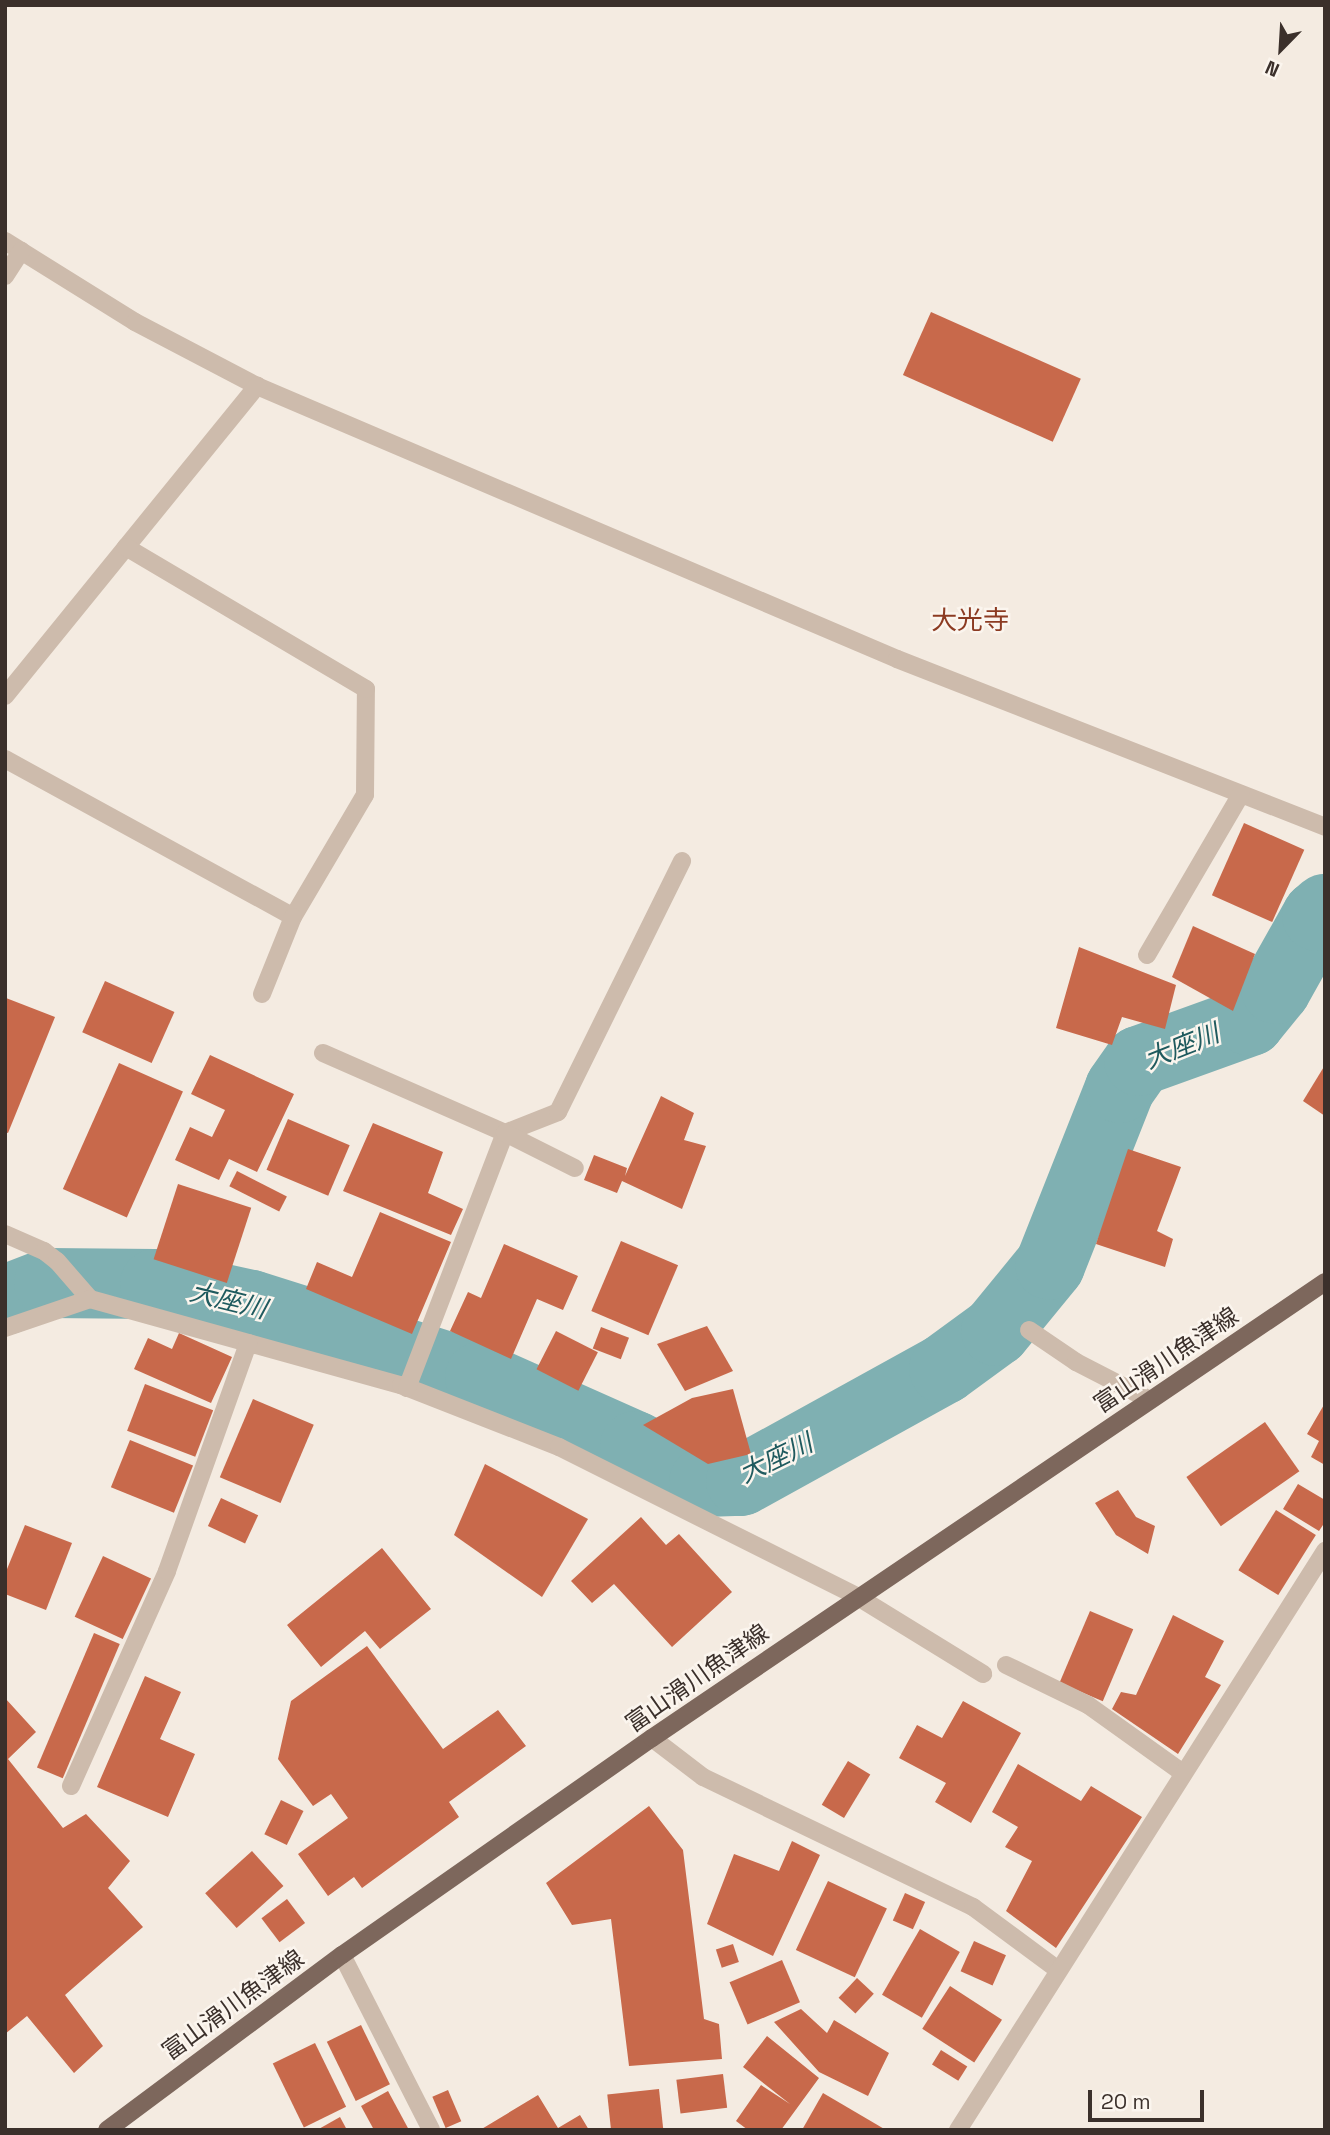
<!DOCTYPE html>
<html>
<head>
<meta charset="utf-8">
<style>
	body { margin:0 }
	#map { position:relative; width:1330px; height:2135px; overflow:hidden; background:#f4ebe1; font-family:"Space Grotesk","Noto Sans JP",sans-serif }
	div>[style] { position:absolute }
	.river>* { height:70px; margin:-35px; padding:0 35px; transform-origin:35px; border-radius:35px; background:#7fb0b2 }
	.building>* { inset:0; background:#c8694b; transform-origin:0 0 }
	.minor>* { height:18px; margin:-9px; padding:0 9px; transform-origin:9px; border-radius:9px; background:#cdbbac }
	.major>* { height:18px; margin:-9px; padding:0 9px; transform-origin:9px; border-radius:9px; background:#7d675c }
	span { translate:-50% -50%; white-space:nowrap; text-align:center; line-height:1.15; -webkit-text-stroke:5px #fbf5ee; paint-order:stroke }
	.street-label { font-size:24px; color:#3b302b }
	.neighbourhood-label { font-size:26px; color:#8c3b22 }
	.water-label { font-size:26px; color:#1f5a5e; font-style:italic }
	.frame { position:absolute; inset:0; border:7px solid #3b302b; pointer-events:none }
	.north { position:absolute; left:1246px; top:14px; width:70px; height:70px; -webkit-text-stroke:5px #fbf5ee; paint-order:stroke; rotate:204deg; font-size:19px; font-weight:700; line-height:28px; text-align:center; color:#3b302b }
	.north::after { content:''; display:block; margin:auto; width:24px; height:32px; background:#3b302b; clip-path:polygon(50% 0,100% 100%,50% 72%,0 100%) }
	.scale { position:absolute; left:1088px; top:2090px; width:116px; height:32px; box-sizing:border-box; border:4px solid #3b302b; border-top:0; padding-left:9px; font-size:21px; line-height:24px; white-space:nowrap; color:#3b302b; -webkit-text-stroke:5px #fbf5ee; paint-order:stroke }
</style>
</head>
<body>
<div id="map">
	<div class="river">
		<i style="left:5px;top:1300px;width:47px;rotate:-21.1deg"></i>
		<i style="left:49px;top:1283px;width:106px;rotate:0.5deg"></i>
		<i style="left:155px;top:1284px;width:98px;rotate:12.3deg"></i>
		<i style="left:251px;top:1305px;width:240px;rotate:17.5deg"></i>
		<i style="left:480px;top:1377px;width:170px;rotate:24deg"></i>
		<i style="left:635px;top:1446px;width:78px;rotate:27.6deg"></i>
		<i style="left:704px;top:1482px;width:37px;rotate:-2deg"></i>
		<i style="left:741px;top:1481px;width:232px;rotate:-28.9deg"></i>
		<i style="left:944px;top:1369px;width:64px;rotate:-36.2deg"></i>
		<i style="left:996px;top:1331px;width:85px;rotate:-50.7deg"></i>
		<i style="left:1050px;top:1265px;width:190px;rotate:-68.4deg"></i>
		<i style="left:1120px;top:1088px;width:33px;rotate:-55deg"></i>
		<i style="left:1139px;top:1061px;width:118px;rotate:-19.8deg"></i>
		<i style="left:1250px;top:1021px;width:41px;rotate:-50.9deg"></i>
		<i style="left:1276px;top:989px;width:84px;rotate:-60.7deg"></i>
		<i style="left:1317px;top:916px;width:11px;rotate:-41deg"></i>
	</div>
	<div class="building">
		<i style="left:931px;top:312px;width:164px;height:69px;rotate:24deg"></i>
		<i style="left:1244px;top:823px;width:66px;height:79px;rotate:24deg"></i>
		<i style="clip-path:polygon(1193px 926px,1255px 954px,1233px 1011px,1172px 977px)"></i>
		<i style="clip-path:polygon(1079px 947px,1176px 985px,1165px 1029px,1122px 1017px,1112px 1045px,1056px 1028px)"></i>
		<i style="left:105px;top:981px;width:76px;height:56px;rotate:24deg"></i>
		<i style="clip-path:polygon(6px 998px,55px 1017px,8px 1133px,5px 1132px)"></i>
		<i style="clip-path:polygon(210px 1055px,294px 1094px,257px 1172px,229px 1159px,219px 1180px,175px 1160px,190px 1127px,212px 1137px,225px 1110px,191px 1094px)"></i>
		<i style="left:119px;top:1063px;width:70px;height:138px;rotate:24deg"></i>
		<i style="clip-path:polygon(1325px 1065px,1325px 1116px,1303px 1101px)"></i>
		<i style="clip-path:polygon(661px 1096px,694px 1113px,684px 1140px,706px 1146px,682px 1209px,622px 1181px,617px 1193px,584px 1180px,594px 1155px,627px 1168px,625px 1176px)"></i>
		<i style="left:288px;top:1119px;width:67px;height:55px;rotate:23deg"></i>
		<i style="clip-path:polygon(373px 1123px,443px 1152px,428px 1193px,463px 1209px,451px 1235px,343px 1191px)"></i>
		<i style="clip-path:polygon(1128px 1149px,1181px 1167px,1157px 1231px,1173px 1239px,1165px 1267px,1096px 1244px)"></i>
		<i style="left:237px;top:1171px;width:56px;height:17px;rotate:27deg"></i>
		<i style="left:178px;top:1184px;width:77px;height:79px;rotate:18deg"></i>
		<i style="clip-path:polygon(380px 1212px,451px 1242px,412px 1334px,306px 1289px,317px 1262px,352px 1277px)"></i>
		<i style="left:621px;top:1241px;width:62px;height:76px;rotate:23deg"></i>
		<i style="clip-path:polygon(504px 1244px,578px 1276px,563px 1310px,537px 1299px,511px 1359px,450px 1331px,468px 1292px,481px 1298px)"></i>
		<i style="clip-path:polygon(707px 1326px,733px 1371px,685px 1391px,657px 1344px)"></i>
		<i style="left:601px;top:1327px;width:30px;height:23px;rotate:21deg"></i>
		<i style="left:556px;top:1331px;width:47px;height:43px;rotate:27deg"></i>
		<i style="clip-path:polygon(179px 1333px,232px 1357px,211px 1403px,134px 1369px,148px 1338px,172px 1349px)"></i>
		<i style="left:145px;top:1384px;width:73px;height:50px;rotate:21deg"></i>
		<i style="clip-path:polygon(733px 1389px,751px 1454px,708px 1464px,643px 1425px,692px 1398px)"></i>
		<i style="left:253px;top:1399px;width:66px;height:85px;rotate:23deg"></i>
		<i style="clip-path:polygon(1325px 1403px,1325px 1465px,1311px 1457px,1319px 1441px,1307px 1434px)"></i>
		<i style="left:1265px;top:1422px;width:60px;height:96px;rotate:55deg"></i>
		<i style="left:130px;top:1440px;width:68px;height:51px;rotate:22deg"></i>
		<i style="clip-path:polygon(485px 1464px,588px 1519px,542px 1597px,454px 1535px)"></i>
		<i style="clip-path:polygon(1298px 1484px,1325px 1500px,1325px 1522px,1319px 1531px,1283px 1509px)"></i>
		<i style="clip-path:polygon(1118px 1490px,1136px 1517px,1155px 1526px,1148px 1554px,1116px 1535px,1095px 1503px)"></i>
		<i style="left:221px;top:1498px;width:41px;height:31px;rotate:25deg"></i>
		<i style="left:1276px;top:1510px;width:47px;height:71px;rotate:32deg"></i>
		<i style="clip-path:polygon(641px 1517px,666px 1545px,679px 1534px,732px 1592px,672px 1647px,614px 1584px,592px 1603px,571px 1581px)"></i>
		<i style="clip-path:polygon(25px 1525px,72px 1543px,46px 1610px,5px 1594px,5px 1574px)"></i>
		<i style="clip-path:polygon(382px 1548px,431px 1609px,380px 1649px,365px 1631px,321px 1667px,287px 1625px)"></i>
		<i style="left:103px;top:1556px;width:53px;height:67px;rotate:25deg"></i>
		<i style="left:1090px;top:1611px;width:47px;height:78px;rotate:23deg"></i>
		<i style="clip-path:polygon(1173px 1615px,1224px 1641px,1205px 1677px,1221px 1685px,1178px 1754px,1112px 1709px,1121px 1692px,1136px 1695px)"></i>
		<i style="left:94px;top:1633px;width:28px;height:146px;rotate:23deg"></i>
		<i style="clip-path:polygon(367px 1646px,443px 1749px,498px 1710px,526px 1746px,449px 1802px,459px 1817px,362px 1888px,354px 1877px,328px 1896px,298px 1854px,348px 1818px,331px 1794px,313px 1806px,278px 1759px,291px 1701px)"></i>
		<i style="clip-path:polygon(145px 1676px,181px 1692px,160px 1739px,195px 1754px,168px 1817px,97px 1787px)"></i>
		<i style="clip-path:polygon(5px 1698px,36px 1732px,8px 1759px,63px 1828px,86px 1814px,130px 1861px,108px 1888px,143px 1927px,65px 1995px,103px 2046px,74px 2073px,27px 2016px,5px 2034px)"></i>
		<i style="clip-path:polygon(963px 1701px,1021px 1733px,971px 1823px,935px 1802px,946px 1783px,899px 1758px,917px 1725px,942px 1738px)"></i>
		<i style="left:848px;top:1761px;width:26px;height:51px;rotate:31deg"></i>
		<i style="clip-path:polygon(1018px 1764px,1081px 1801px,1091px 1786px,1142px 1817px,1056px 1948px,1006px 1911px,1032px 1861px,1005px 1847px,1018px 1827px,992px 1812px)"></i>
		<i style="left:281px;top:1800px;width:25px;height:38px;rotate:26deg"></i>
		<i style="clip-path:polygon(649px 1806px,683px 1850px,704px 2019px,719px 2024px,722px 2059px,629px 2066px,611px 1919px,572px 1925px,546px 1883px)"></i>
		<i style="clip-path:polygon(792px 1841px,820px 1855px,773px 1956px,707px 1924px,734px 1854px,779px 1871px)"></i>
		<i style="left:252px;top:1851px;width:47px;height:63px;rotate:48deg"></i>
		<i style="left:828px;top:1881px;width:65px;height:76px;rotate:25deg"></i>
		<i style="left:905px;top:1893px;width:22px;height:30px;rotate:24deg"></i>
		<i style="left:287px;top:1899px;width:30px;height:32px;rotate:53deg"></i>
		<i style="left:920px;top:1929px;width:46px;height:76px;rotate:30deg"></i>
		<i style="left:974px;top:1941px;width:35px;height:33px;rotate:24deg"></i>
		<i style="left:733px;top:1944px;width:19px;height:18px;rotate:72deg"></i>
		<i style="left:782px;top:1960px;width:46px;height:57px;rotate:67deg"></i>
		<i style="left:857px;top:1978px;width:23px;height:27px;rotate:43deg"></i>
		<i style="left:950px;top:1986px;width:62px;height:51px;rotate:33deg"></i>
		<i style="clip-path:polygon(801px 2009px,827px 2033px,834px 2020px,889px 2053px,868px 2096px,819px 2072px,774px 2022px)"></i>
		<i style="left:361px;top:2025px;width:66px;height:38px;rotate:64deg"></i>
		<i style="clip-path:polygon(767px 2036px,819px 2078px,781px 2130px,748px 2130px,736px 2121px,761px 2085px,790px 2104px,743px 2067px)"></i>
		<i style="left:315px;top:2043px;width:71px;height:47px;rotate:64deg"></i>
		<i style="left:941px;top:2050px;width:31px;height:17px;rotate:32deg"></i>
		<i style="left:723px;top:2074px;width:34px;height:47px;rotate:83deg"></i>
		<i style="left:659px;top:2089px;width:41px;height:52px;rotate:84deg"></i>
		<i style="left:448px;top:2090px;width:34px;height:17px;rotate:67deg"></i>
		<i style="clip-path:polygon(388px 2091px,409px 2130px,374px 2130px,361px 2106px)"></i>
		<i style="clip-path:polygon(823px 2093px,886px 2130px,802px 2130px)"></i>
		<i style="clip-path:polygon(538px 2095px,558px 2128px,580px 2115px,589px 2130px,480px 2130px)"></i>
		<i style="clip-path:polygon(340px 2117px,347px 2130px,317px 2130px)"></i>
	</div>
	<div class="minor">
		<i style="left:5px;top:241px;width:153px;rotate:31.9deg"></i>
		<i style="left:135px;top:322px;width:138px;rotate:27.7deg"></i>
		<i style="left:257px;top:386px;width:696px;rotate:23.1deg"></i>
		<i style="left:897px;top:659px;width:460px;rotate:21.4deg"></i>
		<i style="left:5px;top:276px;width:30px;rotate:-57deg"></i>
		<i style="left:5px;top:696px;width:400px;rotate:-50.9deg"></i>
		<i style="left:5px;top:759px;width:328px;rotate:28.7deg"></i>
		<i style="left:293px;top:917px;width:142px;rotate:-59.5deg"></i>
		<i style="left:365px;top:795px;width:106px;rotate:-89.5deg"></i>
		<i style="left:366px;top:689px;width:279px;rotate:-149.4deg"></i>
		<i style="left:1147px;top:955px;width:186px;rotate:-59.7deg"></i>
		<i style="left:262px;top:994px;width:83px;rotate:-68.1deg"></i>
		<i style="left:323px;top:1053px;width:199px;rotate:23.7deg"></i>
		<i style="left:505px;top:1133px;width:57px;rotate:-21.6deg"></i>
		<i style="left:558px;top:1112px;width:280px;rotate:-63.7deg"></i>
		<i style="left:5px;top:1234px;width:43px;rotate:23.6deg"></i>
		<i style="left:44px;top:1251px;width:16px;rotate:38deg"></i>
		<i style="left:57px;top:1261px;width:50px;rotate:49deg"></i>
		<i style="left:90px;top:1299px;width:323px;rotate:15.5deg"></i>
		<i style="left:401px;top:1385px;width:170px;rotate:21.4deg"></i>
		<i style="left:559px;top:1447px;width:335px;rotate:26.6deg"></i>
		<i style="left:858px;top:1597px;width:147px;rotate:31.6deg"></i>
		<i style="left:5px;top:1328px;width:90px;rotate:-18.8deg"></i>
		<i style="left:1029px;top:1330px;width:57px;rotate:34.2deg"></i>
		<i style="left:1076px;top:1362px;width:83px;rotate:27.2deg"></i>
		<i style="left:407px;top:1388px;width:273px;rotate:-69deg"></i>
		<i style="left:505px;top:1133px;width:78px;rotate:26.6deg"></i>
		<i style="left:1006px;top:1665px;width:91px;rotate:26deg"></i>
		<i style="left:1088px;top:1705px;width:117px;rotate:35.6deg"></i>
		<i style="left:652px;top:1738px;width:64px;rotate:37.4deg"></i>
		<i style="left:703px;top:1777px;width:300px;rotate:25.7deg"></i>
		<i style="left:973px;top:1907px;width:106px;rotate:36.5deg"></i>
		<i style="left:71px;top:1786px;width:235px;rotate:-65.9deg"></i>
		<i style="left:167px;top:1571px;width:242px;rotate:-70.4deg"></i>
		<i style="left:342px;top:1955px;width:196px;rotate:63deg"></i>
		<i style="left:958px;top:2130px;width:686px;rotate:-57.63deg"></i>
	</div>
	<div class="major">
		<i style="left:107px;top:2130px;width:293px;rotate:-36.7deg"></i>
		<i style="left:342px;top:1955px;width:378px;rotate:-35deg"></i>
		<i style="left:652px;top:1738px;width:813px;rotate:-34.12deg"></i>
	</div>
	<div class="street-label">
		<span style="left:1166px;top:1360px;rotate:-34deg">富山滑川魚津線</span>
		<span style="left:697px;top:1678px;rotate:-35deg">富山滑川魚津線</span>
		<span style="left:233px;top:2005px;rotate:-36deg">富山滑川魚津線</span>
	</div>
	<div class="neighbourhood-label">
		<span style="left:970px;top:621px">大光寺</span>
	</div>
	<div class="water-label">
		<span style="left:1182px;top:1047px;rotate:-22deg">大座川</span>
		<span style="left:228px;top:1301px;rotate:14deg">大座川</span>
		<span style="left:776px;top:1459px;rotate:-26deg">大座川</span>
	</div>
	<div class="frame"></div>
	<div class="north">N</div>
	<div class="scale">20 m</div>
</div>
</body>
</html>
